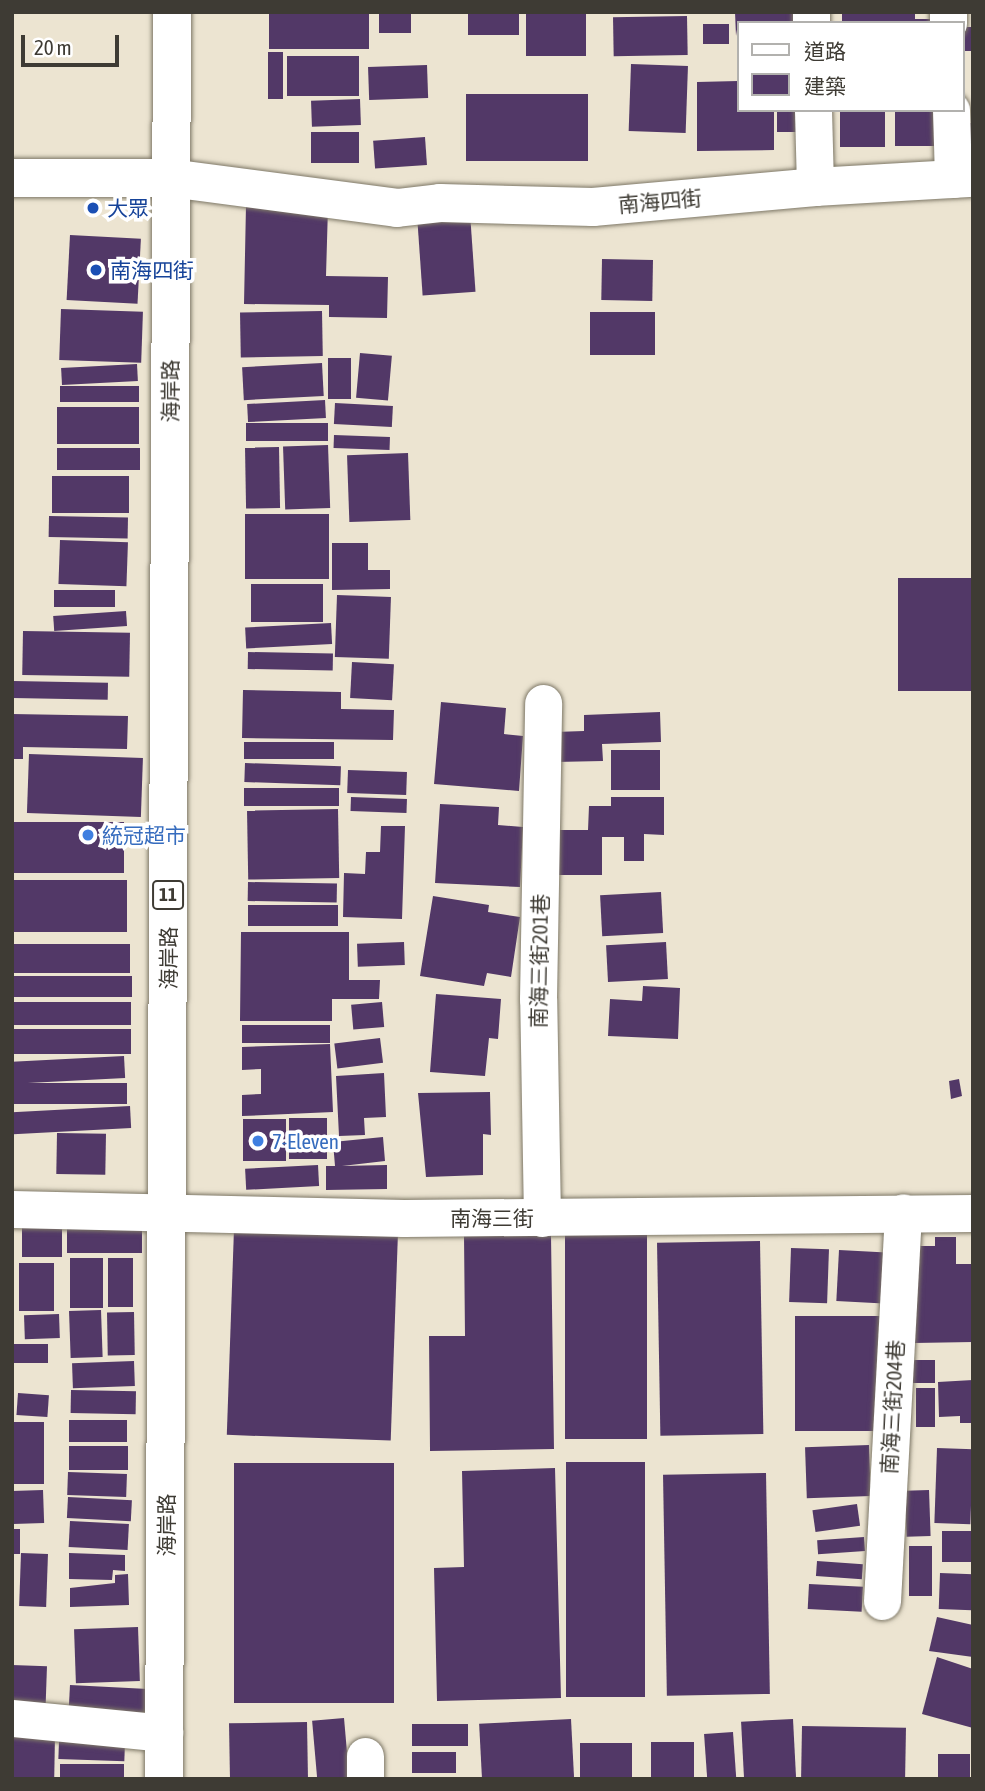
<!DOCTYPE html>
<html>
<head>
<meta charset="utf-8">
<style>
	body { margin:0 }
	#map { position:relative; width:985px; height:1791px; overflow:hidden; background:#ece4d1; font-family:"Asap Condensed","Noto Sans TC",sans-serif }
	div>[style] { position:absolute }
	.building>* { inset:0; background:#523867; transform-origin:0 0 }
	.roads { filter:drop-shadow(0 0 2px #7e7867) drop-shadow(0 0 2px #7e7867) }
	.minor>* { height:37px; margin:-18.5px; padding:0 18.5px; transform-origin:18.5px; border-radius:18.5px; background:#fff }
	.tertiary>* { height:38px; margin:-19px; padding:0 19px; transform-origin:19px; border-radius:19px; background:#fff }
	.primary>* { height:38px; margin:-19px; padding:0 19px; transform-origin:19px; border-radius:19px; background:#fff }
	.dots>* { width:19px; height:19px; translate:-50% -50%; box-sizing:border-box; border:4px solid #fff; border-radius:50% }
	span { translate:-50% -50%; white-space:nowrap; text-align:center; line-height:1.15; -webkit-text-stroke:7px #fff; paint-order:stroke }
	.shield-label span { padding:2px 5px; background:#fff; border:2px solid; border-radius:5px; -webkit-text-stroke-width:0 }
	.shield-label { font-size:19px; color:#3e3b34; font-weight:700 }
	.street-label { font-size:21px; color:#3e3b34 }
	.transit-label { font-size:21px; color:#164399 }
	.left { translate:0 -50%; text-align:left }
	.shop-label { font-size:21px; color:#366cbe }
	.frame { position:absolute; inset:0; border:14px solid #3e3b34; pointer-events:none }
	.legend { position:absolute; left:737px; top:21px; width:228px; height:91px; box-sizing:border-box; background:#fff; border:2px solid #b2b1ae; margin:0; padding:9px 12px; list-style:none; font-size:21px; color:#3e3b34 }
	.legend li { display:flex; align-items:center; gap:14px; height:35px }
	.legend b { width:35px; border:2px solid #b2b1ae }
	.scale { position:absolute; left:21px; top:35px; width:98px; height:32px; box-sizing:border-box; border:4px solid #3e3b34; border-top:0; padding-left:9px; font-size:21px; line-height:24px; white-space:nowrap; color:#3e3b34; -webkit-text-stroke:5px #fff; paint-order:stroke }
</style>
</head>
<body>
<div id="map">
	<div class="building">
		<i style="left:269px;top:12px;width:100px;height:37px"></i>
		<i style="left:379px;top:12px;width:32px;height:21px"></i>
		<i style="left:468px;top:12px;width:51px;height:23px"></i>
		<i style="left:526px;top:12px;width:60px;height:44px"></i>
		<i style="clip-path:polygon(735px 12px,800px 12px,800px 23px,738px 23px,736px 36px)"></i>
		<i style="clip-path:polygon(842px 13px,915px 13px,915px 19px,936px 19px,936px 23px,842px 23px)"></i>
		<i style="left:687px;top:16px;width:39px;height:74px;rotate:89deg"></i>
		<i style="left:703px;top:24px;width:26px;height:20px"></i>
		<i style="left:962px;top:27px;width:11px;height:24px"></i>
		<i style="left:268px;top:52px;width:15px;height:47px"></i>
		<i style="left:287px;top:56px;width:72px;height:40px"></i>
		<i style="left:631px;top:64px;width:57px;height:67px;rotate:2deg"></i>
		<i style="left:427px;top:65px;width:33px;height:59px;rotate:88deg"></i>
		<i style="clip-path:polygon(738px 81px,738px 110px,774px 110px,774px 150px,697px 151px,697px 82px)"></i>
		<i style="left:466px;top:94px;width:122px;height:67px"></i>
		<i style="left:360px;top:99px;width:26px;height:49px;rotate:88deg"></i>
		<i style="left:777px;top:110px;width:26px;height:22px"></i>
		<i style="left:840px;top:110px;width:45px;height:37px"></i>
		<i style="left:895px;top:110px;width:45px;height:36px"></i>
		<i style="clip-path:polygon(968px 123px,973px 123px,973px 156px,970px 156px)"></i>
		<i style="left:311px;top:132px;width:48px;height:31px"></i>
		<i style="left:425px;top:137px;width:28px;height:52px;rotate:86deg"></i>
		<i style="clip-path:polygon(246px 205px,328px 207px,326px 276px,388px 277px,387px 318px,329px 317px,329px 305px,244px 304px)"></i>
		<i style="left:470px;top:213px;width:79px;height:53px;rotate:86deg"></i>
		<i style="left:70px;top:235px;width:71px;height:65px;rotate:3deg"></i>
		<i style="left:602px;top:259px;width:51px;height:41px;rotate:1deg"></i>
		<i style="left:61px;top:309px;width:82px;height:51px;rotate:2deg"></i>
		<i style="left:322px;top:311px;width:45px;height:82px;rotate:89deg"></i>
		<i style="left:590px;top:312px;width:65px;height:43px"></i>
		<i style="left:360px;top:353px;width:32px;height:45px;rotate:5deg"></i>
		<i style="left:328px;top:358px;width:23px;height:41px"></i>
		<i style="left:322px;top:363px;width:33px;height:80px;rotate:87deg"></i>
		<i style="left:137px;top:364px;width:17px;height:76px;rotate:87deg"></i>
		<i style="left:139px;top:386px;width:16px;height:79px;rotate:90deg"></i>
		<i style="left:325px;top:400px;width:18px;height:78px;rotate:87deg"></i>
		<i style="left:335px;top:403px;width:58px;height:21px;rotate:3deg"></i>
		<i style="left:57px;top:407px;width:82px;height:37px"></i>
		<i style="left:328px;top:423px;width:18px;height:82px;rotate:90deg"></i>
		<i style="left:334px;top:435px;width:56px;height:13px;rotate:2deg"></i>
		<i style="left:328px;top:445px;width:63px;height:45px;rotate:88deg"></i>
		<i style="left:279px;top:447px;width:61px;height:34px;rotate:89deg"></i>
		<i style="left:140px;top:448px;width:22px;height:83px;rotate:90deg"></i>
		<i style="left:408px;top:453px;width:67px;height:61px;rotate:88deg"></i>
		<i style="left:129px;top:476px;width:37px;height:77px;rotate:90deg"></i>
		<i style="left:245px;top:514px;width:84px;height:65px"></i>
		<i style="left:49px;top:516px;width:79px;height:21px;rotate:1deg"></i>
		<i style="left:60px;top:540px;width:68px;height:44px;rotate:2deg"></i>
		<i style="clip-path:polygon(332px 543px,368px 543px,368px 570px,390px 570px,390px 589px,332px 590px)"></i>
		<i style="left:898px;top:578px;width:75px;height:113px"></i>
		<i style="left:251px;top:584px;width:72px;height:38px"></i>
		<i style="left:115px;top:590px;width:17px;height:61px;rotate:90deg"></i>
		<i style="left:337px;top:595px;width:54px;height:62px;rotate:2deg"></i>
		<i style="left:126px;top:611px;width:15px;height:73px;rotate:86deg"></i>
		<i style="left:331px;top:623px;width:21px;height:86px;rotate:87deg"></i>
		<i style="left:23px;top:631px;width:107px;height:44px;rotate:1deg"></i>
		<i style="left:248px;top:652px;width:85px;height:17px;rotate:1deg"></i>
		<i style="left:352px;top:662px;width:42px;height:36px;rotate:3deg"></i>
		<i style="left:13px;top:681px;width:95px;height:17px;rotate:1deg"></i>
		<i style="clip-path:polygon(243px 690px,341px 692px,341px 709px,394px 710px,393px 740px,242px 738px)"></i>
		<i style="clip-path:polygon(441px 702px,506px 708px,504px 734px,523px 736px,519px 791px,434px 784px)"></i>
		<i style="clip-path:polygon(660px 712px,661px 742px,602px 744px,603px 761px,555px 762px,555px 732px,584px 731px,584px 715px)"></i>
		<i style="clip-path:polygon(12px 714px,128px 716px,127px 749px,23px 747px,23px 759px,12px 759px)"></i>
		<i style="left:334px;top:742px;width:17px;height:90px;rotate:90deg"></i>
		<i style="left:660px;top:750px;width:40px;height:49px;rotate:90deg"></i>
		<i style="left:29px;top:754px;width:114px;height:59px;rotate:2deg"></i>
		<i style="left:245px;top:763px;width:96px;height:19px;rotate:2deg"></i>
		<i style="left:348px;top:770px;width:59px;height:23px;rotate:2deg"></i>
		<i style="left:244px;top:788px;width:95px;height:18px"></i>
		<i style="left:351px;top:797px;width:56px;height:14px;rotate:2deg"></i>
		<i style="clip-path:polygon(611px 797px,664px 797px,664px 835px,644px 834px,644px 861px,624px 861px,624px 837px,602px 837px,602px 875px,551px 875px,551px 830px,588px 830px,589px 806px,611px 806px)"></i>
		<i style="clip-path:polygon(440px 804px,499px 807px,498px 825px,523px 827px,520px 887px,435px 883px)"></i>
		<i style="left:338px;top:809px;width:69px;height:91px;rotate:89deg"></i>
		<i style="left:124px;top:822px;width:51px;height:112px;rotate:90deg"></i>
		<i style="clip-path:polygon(381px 826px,405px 826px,402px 919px,343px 917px,344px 873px,365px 874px,366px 852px,380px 852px)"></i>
		<i style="left:127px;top:880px;width:52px;height:115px;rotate:90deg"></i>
		<i style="left:248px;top:882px;width:89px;height:19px;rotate:1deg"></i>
		<i style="left:661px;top:892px;width:41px;height:61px;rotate:87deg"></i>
		<i style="clip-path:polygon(433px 896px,489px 905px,488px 912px,520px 917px,511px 977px,487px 973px,484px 986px,420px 976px)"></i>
		<i style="left:248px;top:905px;width:90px;height:21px"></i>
		<i style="clip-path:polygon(241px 932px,349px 932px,349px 980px,380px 980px,379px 999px,332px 999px,332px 1021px,240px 1021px)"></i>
		<i style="left:404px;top:942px;width:23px;height:47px;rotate:88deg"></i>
		<i style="left:666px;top:942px;width:37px;height:60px;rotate:87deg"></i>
		<i style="left:130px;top:944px;width:29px;height:118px;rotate:90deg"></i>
		<i style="left:132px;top:976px;width:21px;height:120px;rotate:90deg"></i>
		<i style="clip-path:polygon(643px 986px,680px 988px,678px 1039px,608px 1036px,610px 999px,642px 1001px)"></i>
		<i style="clip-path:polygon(436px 994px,501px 999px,498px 1039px,489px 1038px,485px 1076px,430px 1072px)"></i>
		<i style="left:12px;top:1002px;width:119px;height:23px"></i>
		<i style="left:382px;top:1002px;width:25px;height:31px;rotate:85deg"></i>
		<i style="left:242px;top:1025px;width:88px;height:18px"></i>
		<i style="left:131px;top:1029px;width:25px;height:119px;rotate:90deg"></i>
		<i style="left:380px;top:1038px;width:25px;height:46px;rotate:83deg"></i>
		<i style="clip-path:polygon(330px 1044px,333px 1112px,242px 1116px,242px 1095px,261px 1094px,261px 1069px,242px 1070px,242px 1047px)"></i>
		<i style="left:124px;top:1056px;width:22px;height:112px;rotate:87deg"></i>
		<i style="clip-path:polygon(384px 1073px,386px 1117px,364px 1118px,365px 1135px,339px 1136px,336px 1076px)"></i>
		<i style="clip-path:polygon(959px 1079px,962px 1096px,951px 1099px,949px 1081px)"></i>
		<i style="left:127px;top:1083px;width:21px;height:115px;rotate:90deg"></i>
		<i style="clip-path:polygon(490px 1092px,491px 1135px,483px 1134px,483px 1175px,426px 1177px,418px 1093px)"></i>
		<i style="left:130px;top:1106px;width:22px;height:118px;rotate:87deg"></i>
		<i style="left:327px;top:1118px;width:41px;height:38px;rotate:90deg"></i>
		<i style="left:286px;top:1119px;width:42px;height:43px;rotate:90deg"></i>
		<i style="left:57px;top:1133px;width:49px;height:41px;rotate:1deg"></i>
		<i style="clip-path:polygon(383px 1137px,385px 1161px,342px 1166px,387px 1165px,387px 1189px,326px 1190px,326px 1166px,335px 1166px,333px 1142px)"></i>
		<i style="left:318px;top:1165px;width:21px;height:73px;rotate:87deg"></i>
		<i style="left:22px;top:1226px;width:40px;height:31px"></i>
		<i style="left:67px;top:1227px;width:75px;height:26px"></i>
		<i style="left:234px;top:1229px;width:164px;height:206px;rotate:2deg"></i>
		<i style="left:565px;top:1234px;width:82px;height:205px"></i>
		<i style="clip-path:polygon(551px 1235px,554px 1449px,430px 1451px,429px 1336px,465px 1336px,464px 1236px)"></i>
		<i style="clip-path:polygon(935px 1237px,956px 1237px,956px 1264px,973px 1264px,973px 1342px,914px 1343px,914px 1358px,906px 1358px,915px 1246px,935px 1246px)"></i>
		<i style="left:760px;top:1241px;width:193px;height:103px;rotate:89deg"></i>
		<i style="left:791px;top:1248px;width:38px;height:54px;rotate:2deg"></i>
		<i style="left:839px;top:1250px;width:52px;height:51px;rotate:3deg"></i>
		<i style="left:70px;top:1258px;width:33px;height:50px"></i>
		<i style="left:108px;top:1258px;width:25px;height:49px"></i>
		<i style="left:19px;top:1263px;width:35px;height:48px"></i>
		<i style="left:101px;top:1310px;width:47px;height:32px;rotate:88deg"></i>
		<i style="left:134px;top:1312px;width:43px;height:27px;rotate:89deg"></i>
		<i style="left:59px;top:1314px;width:24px;height:35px;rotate:88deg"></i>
		<i style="left:884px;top:1316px;width:115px;height:89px;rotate:90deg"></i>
		<i style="left:12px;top:1344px;width:36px;height:19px"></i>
		<i style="left:912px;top:1360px;width:23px;height:23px"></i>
		<i style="left:134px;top:1361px;width:25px;height:62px;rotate:88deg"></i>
		<i style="clip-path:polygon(973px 1380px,973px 1423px,960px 1423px,960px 1416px,939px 1417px,938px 1382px)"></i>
		<i style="left:935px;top:1388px;width:39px;height:19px;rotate:90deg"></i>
		<i style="left:71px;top:1390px;width:65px;height:23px;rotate:1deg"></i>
		<i style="left:18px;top:1393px;width:31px;height:22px;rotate:4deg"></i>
		<i style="left:69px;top:1420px;width:58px;height:22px"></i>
		<i style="left:12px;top:1422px;width:32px;height:62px"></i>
		<i style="left:869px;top:1445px;width:51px;height:64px;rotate:88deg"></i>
		<i style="left:69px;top:1446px;width:59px;height:24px"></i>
		<i style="left:937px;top:1448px;width:36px;height:75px;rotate:2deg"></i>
		<i style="left:566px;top:1462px;width:79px;height:235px"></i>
		<i style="left:394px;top:1463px;width:240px;height:160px;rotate:90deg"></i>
		<i style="clip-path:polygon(555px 1468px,561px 1698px,437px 1701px,434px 1568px,464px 1567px,462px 1471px)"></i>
		<i style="left:68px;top:1472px;width:59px;height:23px;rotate:2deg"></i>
		<i style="left:766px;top:1473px;width:221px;height:103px;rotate:89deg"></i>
		<i style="left:43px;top:1490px;width:33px;height:31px;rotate:88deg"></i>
		<i style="left:929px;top:1490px;width:46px;height:24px;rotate:88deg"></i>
		<i style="left:68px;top:1497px;width:64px;height:21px;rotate:3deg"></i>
		<i style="left:857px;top:1504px;width:22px;height:45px;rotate:82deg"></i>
		<i style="left:70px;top:1521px;width:59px;height:26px;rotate:3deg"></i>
		<i style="left:12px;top:1529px;width:8px;height:25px"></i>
		<i style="left:942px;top:1531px;width:31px;height:31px"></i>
		<i style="left:864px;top:1537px;width:14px;height:47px;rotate:86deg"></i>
		<i style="left:909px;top:1546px;width:23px;height:50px"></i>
		<i style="left:21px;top:1553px;width:27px;height:53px;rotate:2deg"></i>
		<i style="clip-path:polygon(69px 1553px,125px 1555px,125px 1571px,113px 1570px,112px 1580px,69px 1579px)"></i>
		<i style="left:817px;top:1561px;width:46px;height:15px;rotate:4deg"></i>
		<i style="left:940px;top:1573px;width:33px;height:36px;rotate:2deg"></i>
		<i style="clip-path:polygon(128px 1574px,129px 1605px,70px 1607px,70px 1588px,115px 1583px,115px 1575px)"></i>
		<i style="left:809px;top:1584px;width:54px;height:25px;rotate:3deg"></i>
		<i style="clip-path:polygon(937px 1617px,973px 1625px,973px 1657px,929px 1651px)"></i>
		<i style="left:138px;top:1627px;width:54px;height:64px;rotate:88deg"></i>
		<i style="clip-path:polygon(937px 1657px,973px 1669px,973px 1728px,922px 1714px)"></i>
		<i style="left:12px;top:1665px;width:35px;height:44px;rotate:2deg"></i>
		<i style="left:70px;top:1685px;width:78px;height:25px;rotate:3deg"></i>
		<i style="left:344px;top:1718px;width:61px;height:32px;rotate:85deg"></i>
		<i style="left:571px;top:1719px;width:60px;height:92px;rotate:87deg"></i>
		<i style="left:793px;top:1719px;width:60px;height:52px;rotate:87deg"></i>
		<i style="left:307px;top:1722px;width:57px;height:78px;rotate:89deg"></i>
		<i style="left:468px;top:1724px;width:22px;height:56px;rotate:90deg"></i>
		<i style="left:802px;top:1726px;width:104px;height:53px;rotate:1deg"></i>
		<i style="left:733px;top:1732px;width:46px;height:29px;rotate:86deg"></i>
		<i style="left:12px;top:1734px;width:43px;height:45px;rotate:1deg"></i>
		<i style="left:59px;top:1741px;width:66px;height:18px;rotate:2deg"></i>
		<i style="left:651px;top:1742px;width:43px;height:37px"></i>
		<i style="left:580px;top:1743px;width:52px;height:36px"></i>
		<i style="left:412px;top:1752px;width:44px;height:21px"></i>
		<i style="left:938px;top:1754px;width:32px;height:25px"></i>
		<i style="left:124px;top:1764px;width:15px;height:64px;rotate:90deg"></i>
	</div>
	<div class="roads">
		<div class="minor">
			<i style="left:811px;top:12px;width:11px;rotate:90deg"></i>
			<i style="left:948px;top:12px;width:11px;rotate:90deg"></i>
			<i style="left:813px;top:110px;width:77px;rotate:88.5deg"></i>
			<i style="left:951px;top:110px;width:69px;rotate:88.3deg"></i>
			<i style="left:12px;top:1209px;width:392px;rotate:1.3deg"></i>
			<i style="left:404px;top:1218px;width:569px;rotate:-0.5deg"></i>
			<i style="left:542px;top:1218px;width:219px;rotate:-91deg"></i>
			<i style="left:538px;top:999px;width:296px;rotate:-89deg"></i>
			<i style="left:882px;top:1601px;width:389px;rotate:-86.9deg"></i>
			<i style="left:12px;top:1718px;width:153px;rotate:5.6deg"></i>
			<i style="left:365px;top:1779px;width:23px;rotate:-90deg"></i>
		</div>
		<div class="tertiary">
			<i style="left:12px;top:178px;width:158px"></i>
			<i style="left:170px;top:178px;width:229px;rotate:7.5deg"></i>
			<i style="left:397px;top:208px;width:43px;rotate:-6.6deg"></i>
			<i style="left:440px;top:203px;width:153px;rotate:1.5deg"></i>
			<i style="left:593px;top:207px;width:223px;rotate:-5.1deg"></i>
			<i style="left:815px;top:187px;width:158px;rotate:-3.3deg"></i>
		</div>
		<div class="primary">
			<i style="left:164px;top:1779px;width:1767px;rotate:-89.74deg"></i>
		</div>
	</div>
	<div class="dots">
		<i style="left:93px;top:208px;background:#1a4fb4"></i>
		<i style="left:96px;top:270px;background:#1a4fb4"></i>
		<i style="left:88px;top:835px;background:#3f7fe0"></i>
		<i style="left:258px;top:1141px;background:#3f7fe0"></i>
	</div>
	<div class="shield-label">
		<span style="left:168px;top:895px">11</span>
	</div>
	<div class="street-label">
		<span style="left:660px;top:201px;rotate:-5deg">南海四街</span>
		<span style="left:170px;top:391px;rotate:-90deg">海岸路</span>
		<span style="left:168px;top:958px;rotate:-90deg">海岸路</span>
		<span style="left:539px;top:961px;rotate:-89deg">南海三街201巷</span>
		<span style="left:492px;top:1218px">南海三街</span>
		<span style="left:892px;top:1407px;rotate:-87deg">南海三街204巷</span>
		<span style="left:166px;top:1525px;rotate:-90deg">海岸路</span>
	</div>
	<div class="transit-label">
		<span class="left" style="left:107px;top:208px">大眾</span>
		<span class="left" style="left:110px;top:270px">南海四街</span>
	</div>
	<div class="shop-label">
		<span class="left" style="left:102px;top:835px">統冠超市</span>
		<span class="left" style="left:272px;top:1141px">7-Eleven</span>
	</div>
	<div class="frame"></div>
	<ul class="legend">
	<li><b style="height:9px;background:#fff"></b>道路</li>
	<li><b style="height:19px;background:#523867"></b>建築</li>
	</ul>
	<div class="scale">20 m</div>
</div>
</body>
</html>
